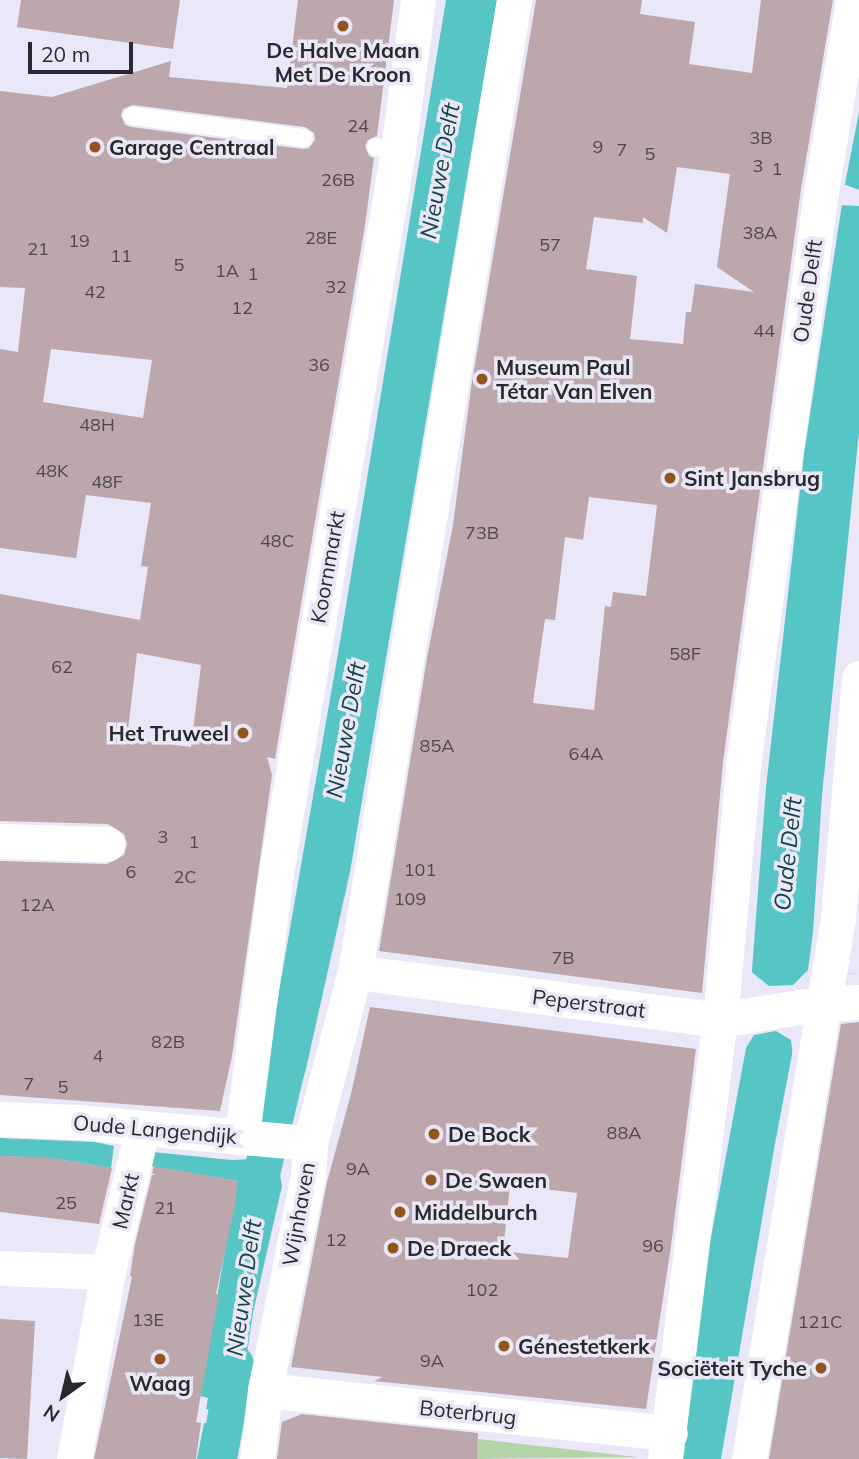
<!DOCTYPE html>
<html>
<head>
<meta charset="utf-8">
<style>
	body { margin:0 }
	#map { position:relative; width:859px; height:1459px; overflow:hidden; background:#eae7f8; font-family:Mulish,sans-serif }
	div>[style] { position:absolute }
	.green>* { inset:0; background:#b2d4a7 }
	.water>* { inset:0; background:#56c5c5 }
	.pier>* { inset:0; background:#eae7f8 }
	.canal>* { height:37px; margin:-18.5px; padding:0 18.5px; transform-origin:18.5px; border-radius:18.5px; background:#56c5c5 }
	.building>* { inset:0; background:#bba7ac }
	.lane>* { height:18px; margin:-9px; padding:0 9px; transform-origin:9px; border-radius:9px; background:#fff }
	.street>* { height:35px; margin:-17.5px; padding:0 17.5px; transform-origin:17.5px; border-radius:17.5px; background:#fff }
	.dots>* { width:19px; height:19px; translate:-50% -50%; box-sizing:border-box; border:4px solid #eae7f8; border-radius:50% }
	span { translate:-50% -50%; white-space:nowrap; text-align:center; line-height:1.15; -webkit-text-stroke:7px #eae7f8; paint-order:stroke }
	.number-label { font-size:18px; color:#4e484e }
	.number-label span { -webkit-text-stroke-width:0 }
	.poi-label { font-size:21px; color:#2a292f; font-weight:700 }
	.left { translate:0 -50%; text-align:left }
	.right { translate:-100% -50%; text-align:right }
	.street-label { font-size:21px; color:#2a292f }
	.water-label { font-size:23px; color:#144; font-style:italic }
	.north { position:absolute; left:28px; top:1361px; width:70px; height:70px; -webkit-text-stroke:5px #eae7f8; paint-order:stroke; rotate:214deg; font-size:19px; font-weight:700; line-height:28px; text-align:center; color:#2a292f }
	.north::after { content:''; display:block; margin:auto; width:24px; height:32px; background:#2a292f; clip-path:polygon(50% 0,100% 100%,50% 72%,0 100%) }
	.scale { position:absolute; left:28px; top:42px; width:105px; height:32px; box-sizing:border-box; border:4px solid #2a292f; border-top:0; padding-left:9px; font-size:21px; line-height:24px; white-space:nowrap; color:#2a292f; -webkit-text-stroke:5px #eae7f8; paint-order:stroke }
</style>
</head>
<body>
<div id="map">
	<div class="green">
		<i style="clip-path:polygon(478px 1439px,637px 1457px,476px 1459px)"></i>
	</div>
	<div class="water">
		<i style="clip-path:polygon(446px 0,497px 0,350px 872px,305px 1073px,293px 1093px,269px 1089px,269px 1049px,341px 636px)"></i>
		<i style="clip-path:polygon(859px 112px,859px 432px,822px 795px,813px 933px,859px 932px,859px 974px,808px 970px,774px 1149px,721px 1459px,674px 1459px,680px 1404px,746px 1048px,766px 787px,804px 454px,845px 184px)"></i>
		<i style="clip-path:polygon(0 1138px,95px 1142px,114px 1146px,111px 1168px,50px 1158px,0 1156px)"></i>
		<i style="clip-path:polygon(153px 1152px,231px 1160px,255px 1159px,278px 1163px,282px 1186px,253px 1313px,238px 1414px,206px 1409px,208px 1398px,200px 1396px,237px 1181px,151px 1166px)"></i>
		<i style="clip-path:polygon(204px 1423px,236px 1427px,233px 1459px,197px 1459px)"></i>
	</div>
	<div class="pier">
		<i style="clip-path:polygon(841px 183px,859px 190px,859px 206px,838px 205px)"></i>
		<i style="clip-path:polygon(859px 932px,859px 974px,808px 970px,793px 1056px,791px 1040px,776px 1031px,754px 1035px,746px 1048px,750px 971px,769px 986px,793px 985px,808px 970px,813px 933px)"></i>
	</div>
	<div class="canal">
		<i style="left:256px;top:1209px;width:35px;rotate:-82deg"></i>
		<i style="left:261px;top:1174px;width:135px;rotate:-76.7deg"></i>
		<i style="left:218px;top:1459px;width:97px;rotate:-80deg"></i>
	</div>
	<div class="building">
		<i style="clip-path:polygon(21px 0,180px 0,173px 49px,17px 27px)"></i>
		<i style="clip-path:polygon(evenodd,298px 0,394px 0,377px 136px,368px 140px,365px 146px,369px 156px,374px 158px,365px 225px,275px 759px,267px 757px,272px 775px,232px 1056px,220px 1111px,0 1095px,0 861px,107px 864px,124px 855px,127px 844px,124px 834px,108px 824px,0 821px,0 594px,140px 620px,148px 567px,141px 566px,151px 503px,86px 495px,76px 558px,0 548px,0 349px,18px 352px,25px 288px,0 287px,0 91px,52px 97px,171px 61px,169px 77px,287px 88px,298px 0,133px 105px,305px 127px,314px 133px,315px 140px,309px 148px,303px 149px,131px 127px,125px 125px,121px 115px,123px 109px,133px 105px,298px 0,51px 349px,152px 360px,143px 418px,43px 402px,51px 349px,298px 0,137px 653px,201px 665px,191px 747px,127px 739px,137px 653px)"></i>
		<i style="clip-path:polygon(evenodd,536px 0,642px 0,640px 14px,695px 22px,689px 64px,752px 73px,761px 0,833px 0,801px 189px,723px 762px,702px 993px,379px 951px,427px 658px,453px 525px,471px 388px,536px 0,677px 167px,730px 174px,717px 267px,754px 292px,695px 284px,691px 312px,686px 312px,683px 344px,630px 339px,637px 276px,586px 269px,594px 217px,643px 223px,643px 217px,667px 233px,677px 167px,536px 0,589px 497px,657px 505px,646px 596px,613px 592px,611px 607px,605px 606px,594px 710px,533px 703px,545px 619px,555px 620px,565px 537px,583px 540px,589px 497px)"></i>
		<i style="clip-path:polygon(evenodd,370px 1007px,696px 1049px,671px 1246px,646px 1409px,374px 1381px,383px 1377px,291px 1367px,327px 1182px,351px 1094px,370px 1007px,510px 1185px,577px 1193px,568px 1258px,509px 1252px,511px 1242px,504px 1242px,510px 1185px)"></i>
		<i style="clip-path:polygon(859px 1022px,859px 1459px,769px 1459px,841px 1024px)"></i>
		<i style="clip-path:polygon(0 1156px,45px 1157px,112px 1168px,99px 1224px,0 1212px)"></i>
		<i style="clip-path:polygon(154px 1166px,237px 1181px,236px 1201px,216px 1294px,219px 1295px,196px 1422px,201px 1423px,196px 1459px,94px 1459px,132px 1277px,130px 1276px,135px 1244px,152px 1175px,156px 1175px,152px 1173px)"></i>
		<i style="clip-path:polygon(0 1319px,35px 1321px,27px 1459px,0 1458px)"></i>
		<i style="clip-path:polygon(302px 1414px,478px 1433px,477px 1459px,277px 1459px,282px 1422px)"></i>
	</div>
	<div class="lane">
		<i style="left:132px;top:116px;width:173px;rotate:7.3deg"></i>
		<i style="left:376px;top:147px;width:22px;rotate:8deg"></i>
	</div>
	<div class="street">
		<i style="left:0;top:841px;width:107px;rotate:1.6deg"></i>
		<i style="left:355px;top:972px;width:368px;rotate:7.5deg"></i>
		<i style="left:720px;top:1020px;width:86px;rotate:-9.4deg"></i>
		<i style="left:805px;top:1006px;width:54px;rotate:-4.2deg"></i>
		<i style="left:0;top:1119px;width:78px;rotate:2.2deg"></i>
		<i style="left:78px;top:1122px;width:233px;rotate:5.2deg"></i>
		<i style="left:242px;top:1135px;width:264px;rotate:-82.6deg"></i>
		<i style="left:276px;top:873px;width:733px;rotate:-80.42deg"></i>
		<i style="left:398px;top:150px;width:151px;rotate:-82.4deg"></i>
		<i style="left:0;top:1268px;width:108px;rotate:2.1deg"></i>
		<i style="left:265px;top:1390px;width:407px;rotate:6.1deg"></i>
		<i style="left:74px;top:1459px;width:190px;rotate:-79.7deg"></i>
		<i style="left:108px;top:1272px;width:146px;rotate:-76.5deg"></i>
		<i style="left:257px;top:1459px;width:69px;rotate:-83.4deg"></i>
		<i style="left:265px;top:1390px;width:219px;rotate:-78.7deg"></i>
		<i style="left:308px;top:1175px;width:32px;rotate:-86deg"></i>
		<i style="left:310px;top:1143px;width:177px;rotate:-75.3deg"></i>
		<i style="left:355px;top:972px;width:985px;rotate:-80.71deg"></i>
		<i style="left:665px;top:1459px;width:442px;rotate:-82.9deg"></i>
		<i style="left:720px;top:1020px;width:256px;rotate:-84.8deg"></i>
		<i style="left:743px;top:765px;width:578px;rotate:-82.25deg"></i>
		<i style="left:821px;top:192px;width:195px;rotate:-80.5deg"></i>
		<i style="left:749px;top:1459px;width:548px;rotate:-80.66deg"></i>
		<i style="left:838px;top:918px;width:241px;rotate:-85deg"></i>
	</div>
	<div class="dots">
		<i style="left:343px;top:26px;background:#93561a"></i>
		<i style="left:95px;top:147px;background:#93561a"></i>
		<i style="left:482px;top:379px;background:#93561a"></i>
		<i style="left:670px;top:478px;background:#93561a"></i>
		<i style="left:243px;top:733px;background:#93561a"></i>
		<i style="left:434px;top:1134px;background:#93561a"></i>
		<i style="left:431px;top:1180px;background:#93561a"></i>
		<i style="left:400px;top:1212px;background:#93561a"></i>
		<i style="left:393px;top:1248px;background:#93561a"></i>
		<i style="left:504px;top:1346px;background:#93561a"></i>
		<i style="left:160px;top:1359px;background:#93561a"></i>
		<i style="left:821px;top:1368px;background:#93561a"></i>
	</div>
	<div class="number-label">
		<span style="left:358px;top:126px">24</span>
		<span style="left:761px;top:138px">3B</span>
		<span style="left:598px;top:147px">9</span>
		<span style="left:622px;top:150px">7</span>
		<span style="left:650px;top:154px">5</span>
		<span style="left:758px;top:166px">3</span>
		<span style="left:777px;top:169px">1</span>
		<span style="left:338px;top:180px">26B</span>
		<span style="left:760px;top:233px">38A</span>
		<span style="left:321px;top:238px">28E</span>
		<span style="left:79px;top:241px">19</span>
		<span style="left:550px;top:245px">57</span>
		<span style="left:38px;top:249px">21</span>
		<span style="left:121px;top:256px">11</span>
		<span style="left:179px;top:265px">5</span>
		<span style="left:227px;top:271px">1A</span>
		<span style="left:253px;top:274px">1</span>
		<span style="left:336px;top:287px">32</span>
		<span style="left:95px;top:292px">42</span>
		<span style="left:242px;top:308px">12</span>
		<span style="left:764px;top:331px">44</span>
		<span style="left:319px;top:365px">36</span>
		<span style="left:97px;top:425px">48H</span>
		<span style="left:52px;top:471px">48K</span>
		<span style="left:107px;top:482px">48F</span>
		<span style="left:482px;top:533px">73B</span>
		<span style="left:277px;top:541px">48C</span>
		<span style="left:685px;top:654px">58F</span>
		<span style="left:62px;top:667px">62</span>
		<span style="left:437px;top:746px">85A</span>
		<span style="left:586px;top:754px">64A</span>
		<span style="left:163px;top:837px">3</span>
		<span style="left:194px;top:842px">1</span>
		<span style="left:420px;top:870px">101</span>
		<span style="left:131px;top:872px">6</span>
		<span style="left:185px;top:877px">2C</span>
		<span style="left:410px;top:899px">109</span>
		<span style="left:37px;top:905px">12A</span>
		<span style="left:563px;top:958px">7B</span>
		<span style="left:168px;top:1042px">82B</span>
		<span style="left:98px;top:1056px">4</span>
		<span style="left:29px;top:1084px">7</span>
		<span style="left:63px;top:1087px">5</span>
		<span style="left:624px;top:1133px">88A</span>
		<span style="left:358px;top:1169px">9A</span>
		<span style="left:66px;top:1203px">25</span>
		<span style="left:165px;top:1208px">21</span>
		<span style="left:336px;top:1240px">12</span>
		<span style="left:653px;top:1246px">96</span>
		<span style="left:482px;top:1290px">102</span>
		<span style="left:148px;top:1320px">13E</span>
		<span style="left:820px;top:1322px">121C</span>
		<span style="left:432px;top:1361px">9A</span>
	</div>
	<div class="poi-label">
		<span style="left:343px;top:62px">De Halve Maan<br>Met De Kroon</span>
		<span class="left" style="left:109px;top:147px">Garage Centraal</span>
		<span class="left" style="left:496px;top:379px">Museum Paul<br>Tétar Van Elven</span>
		<span class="left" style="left:684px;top:478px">Sint Jansbrug</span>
		<span class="right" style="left:229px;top:733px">Het Truweel</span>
		<span class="left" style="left:448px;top:1134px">De Bock</span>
		<span class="left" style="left:445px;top:1180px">De Swaen</span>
		<span class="left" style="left:414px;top:1212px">Middelburch</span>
		<span class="left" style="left:407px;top:1248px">De Draeck</span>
		<span class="left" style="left:518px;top:1346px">Génestetkerk</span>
		<span class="right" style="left:807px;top:1368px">Sociëteit Tyche</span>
		<span style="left:160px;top:1383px">Waag</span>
	</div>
	<div class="street-label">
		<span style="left:807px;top:291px;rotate:-82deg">Oude Delft</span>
		<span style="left:327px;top:567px;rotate:-80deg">Koornmarkt</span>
		<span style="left:589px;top:1003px;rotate:7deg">Peperstraat</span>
		<span style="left:155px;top:1129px;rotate:5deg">Oude Langendijk</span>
		<span style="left:125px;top:1201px;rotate:-77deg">Markt</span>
		<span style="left:298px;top:1214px;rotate:-80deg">Wijnhaven</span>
		<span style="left:468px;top:1412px;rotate:6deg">Boterbrug</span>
	</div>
	<div class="water-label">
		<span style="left:440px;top:171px;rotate:-80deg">Nieuwe Delft</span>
		<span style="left:346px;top:730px;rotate:-80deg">Nieuwe Delft</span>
		<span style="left:788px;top:854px;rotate:-84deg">Oude Delft</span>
		<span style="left:244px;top:1288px;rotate:-82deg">Nieuwe Delft</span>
	</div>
	<div class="north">N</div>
	<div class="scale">20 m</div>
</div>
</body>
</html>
